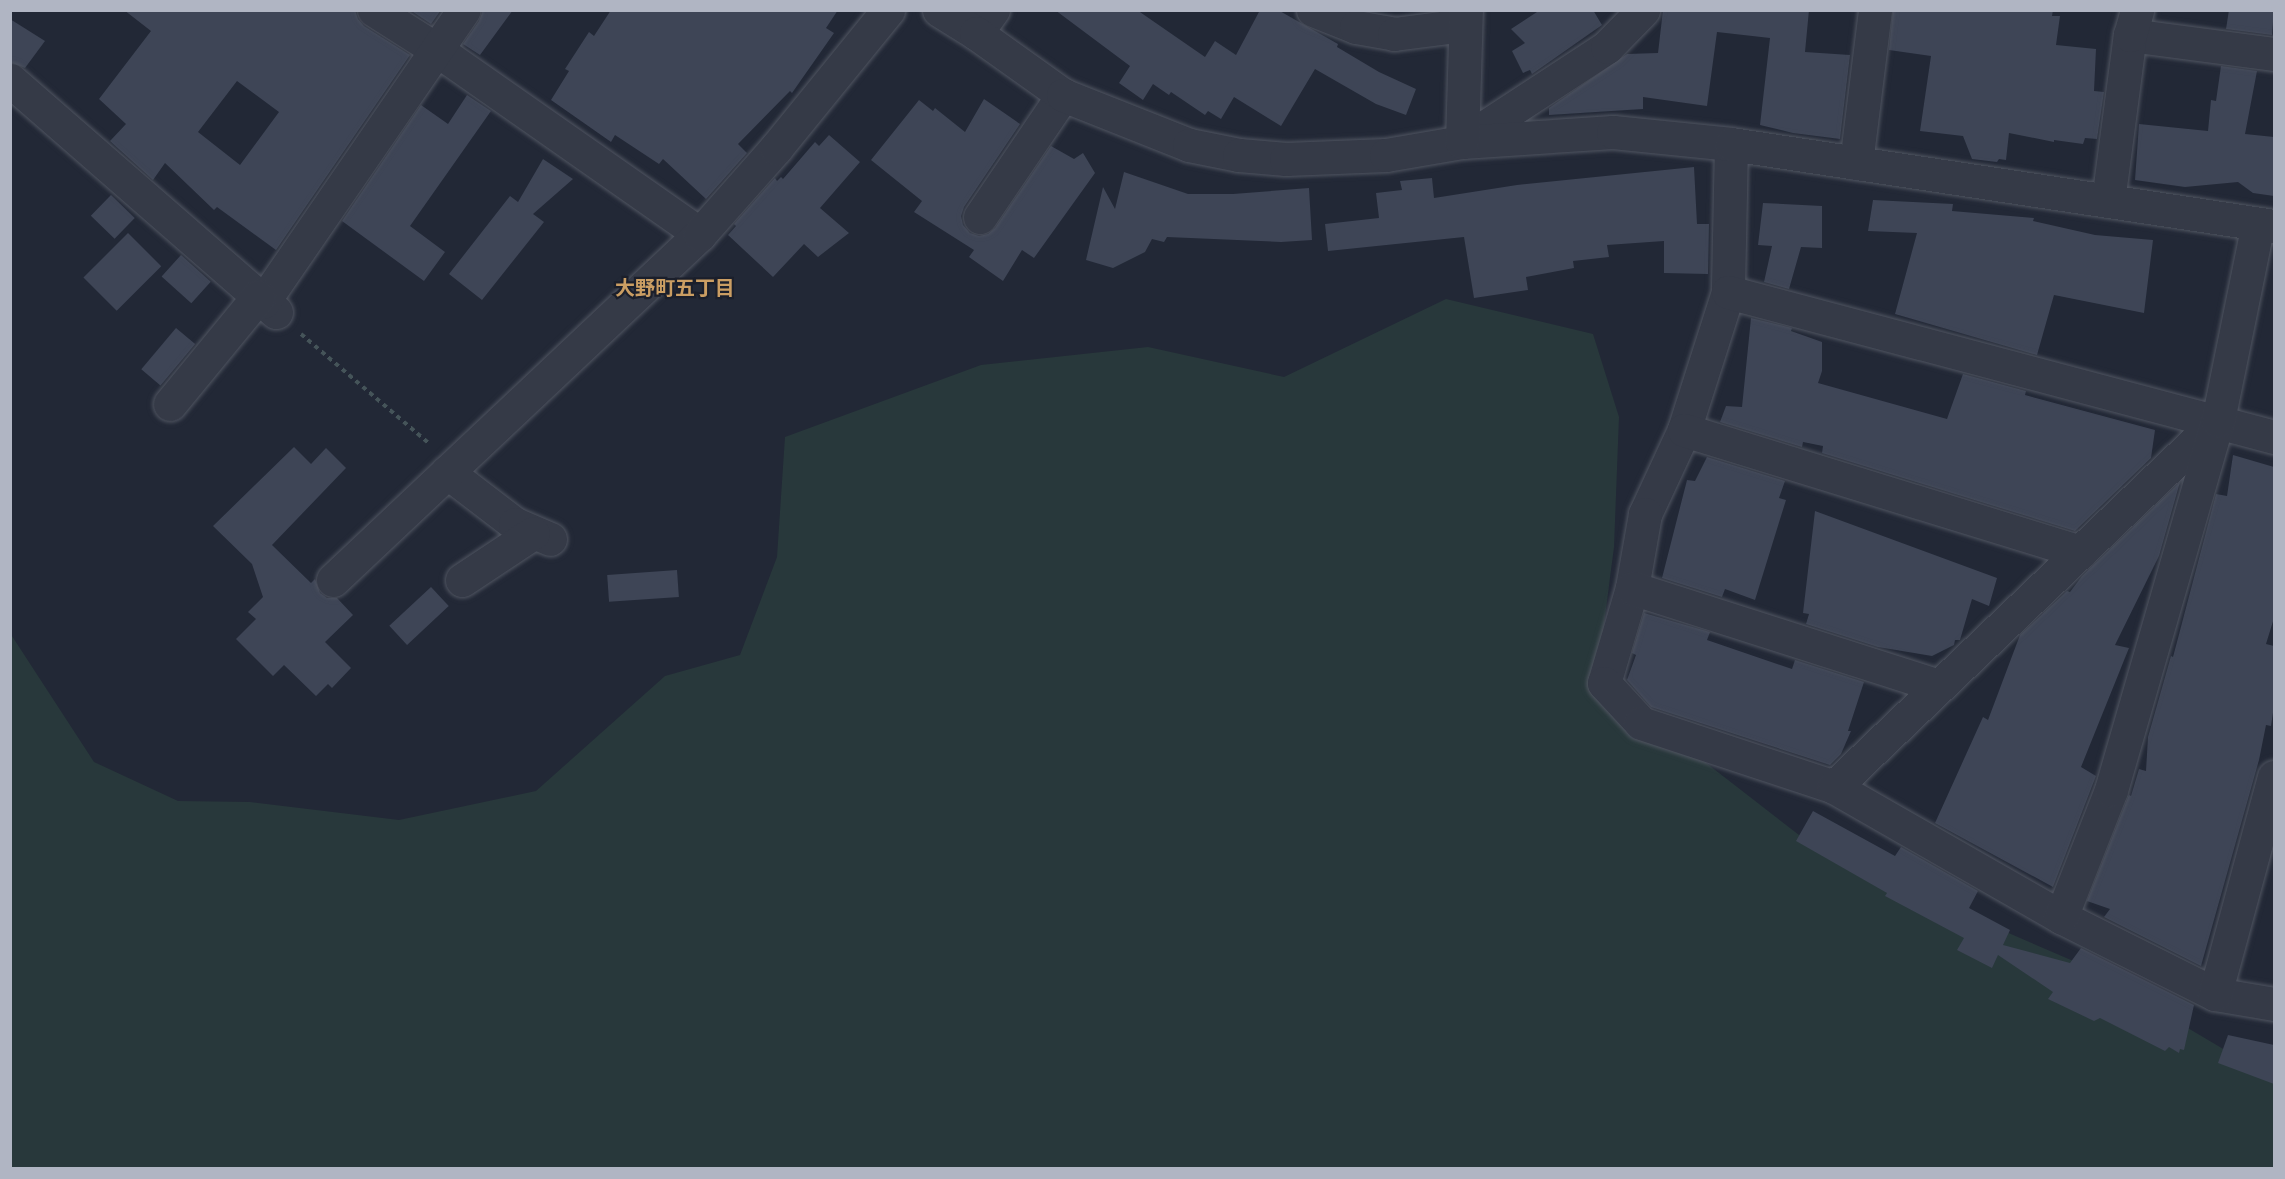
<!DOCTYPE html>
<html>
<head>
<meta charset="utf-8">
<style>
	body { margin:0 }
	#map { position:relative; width:2285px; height:1179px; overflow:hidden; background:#222836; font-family:"PT Sans Narrow","Noto Sans JP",sans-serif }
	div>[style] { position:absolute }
	.green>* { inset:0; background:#28383b }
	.building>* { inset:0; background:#3e4556; transform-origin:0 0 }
	.path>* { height:4px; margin-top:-2px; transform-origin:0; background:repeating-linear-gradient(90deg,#455459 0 4.5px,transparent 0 9px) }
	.roads { filter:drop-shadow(0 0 2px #505561) drop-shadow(0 0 2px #505561) }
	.minor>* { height:33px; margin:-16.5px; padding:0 16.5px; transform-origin:16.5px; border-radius:16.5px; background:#353a47 }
	.tertiary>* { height:33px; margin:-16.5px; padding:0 16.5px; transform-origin:16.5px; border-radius:16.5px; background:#353a47 }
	span { translate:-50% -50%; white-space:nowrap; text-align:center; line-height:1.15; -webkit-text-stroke:4.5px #1b1f2b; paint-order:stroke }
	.neighbourhood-label { font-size:20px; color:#cb9e63; font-weight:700 }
	.frame { position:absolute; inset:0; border:12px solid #b0b5c3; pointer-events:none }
</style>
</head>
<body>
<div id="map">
	<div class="green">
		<i style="clip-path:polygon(1446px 299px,1593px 334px,1619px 417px,1614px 547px,1599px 663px,1652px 721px,1821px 852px,2078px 963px,2274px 1079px,2274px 1168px,11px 1168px,10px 633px,94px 762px,178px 801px,250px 802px,399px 820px,536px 791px,665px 676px,740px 655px,777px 557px,785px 437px,981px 365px,1148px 347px,1284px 377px)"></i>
	</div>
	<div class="building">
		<i style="clip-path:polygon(evenodd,124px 10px,355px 10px,358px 19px,364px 26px,410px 55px,276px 250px,217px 207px,214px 210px,165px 163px,153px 180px,110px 141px,126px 124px,99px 99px,151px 31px,124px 10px,237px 81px,279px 112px,240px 165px,198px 132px,237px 81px)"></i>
		<i style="clip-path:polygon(410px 10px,441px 10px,431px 24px)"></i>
		<i style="clip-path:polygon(483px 10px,513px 10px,480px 55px,463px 44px,479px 21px)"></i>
		<i style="clip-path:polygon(611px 10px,838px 10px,826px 28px,834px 33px,792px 93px,790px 91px,738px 144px,747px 153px,706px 199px,663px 159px,659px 164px,615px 135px,611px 142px,551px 100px,569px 71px,565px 69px,589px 32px,594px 36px)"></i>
		<i style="clip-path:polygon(1055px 10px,1137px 10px,1205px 57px,1215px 41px,1236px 55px,1260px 10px,1278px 10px,1338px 44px,1337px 47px,1379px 72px,1416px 89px,1406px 115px,1376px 104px,1315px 69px,1281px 126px,1234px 97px,1221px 119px,1208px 111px,1205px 115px,1171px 92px,1169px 95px,1153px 84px,1143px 100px,1119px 83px,1130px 66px)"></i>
		<i style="clip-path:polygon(1540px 10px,1593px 10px,1602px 25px,1532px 74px,1530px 70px,1523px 73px,1512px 51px,1525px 43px,1511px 29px)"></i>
		<i style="clip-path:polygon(1663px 10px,1809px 10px,1805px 52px,1850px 55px,1840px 139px,1793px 133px,1760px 125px,1770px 38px,1717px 32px,1707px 106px,1643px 97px,1643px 109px,1549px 115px,1549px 108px,1627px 54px,1658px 53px)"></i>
		<i style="clip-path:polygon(1893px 10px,2053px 10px,2052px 16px,2060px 16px,2056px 45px,2096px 49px,2094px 91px,2104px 92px,2097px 139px,2085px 138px,2083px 144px,2054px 140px,2054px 142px,2009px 133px,2006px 160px,1999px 159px,1997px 162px,1972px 159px,1963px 136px,1920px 131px,1931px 56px,1889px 50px)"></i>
		<i style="clip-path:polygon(2229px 10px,2274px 10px,2272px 35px,2226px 29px)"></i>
		<i style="clip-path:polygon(10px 19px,45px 41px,25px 68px,10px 62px)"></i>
		<i style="clip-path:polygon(2221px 66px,2257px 71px,2245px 134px,2274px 137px,2274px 196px,2253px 193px,2238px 182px,2185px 187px,2135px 180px,2139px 124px,2208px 131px,2211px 100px,2216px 101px)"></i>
		<i style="clip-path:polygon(467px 95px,491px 111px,410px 226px,445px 252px,424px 281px,342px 221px,421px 105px,448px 124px)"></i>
		<i style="clip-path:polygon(984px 99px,1020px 124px,964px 207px,961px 216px,963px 225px,970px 233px,979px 236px,988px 234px,995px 228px,1051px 146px,1074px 159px,1083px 153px,1095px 173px,1034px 258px,1022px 250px,1003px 281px,969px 257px,974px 250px,914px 212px,922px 201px,871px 160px,919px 100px,933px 111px,935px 108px,965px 132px)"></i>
		<i style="clip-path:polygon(829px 135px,860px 162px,820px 208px,849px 233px,818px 257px,804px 244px,773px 277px,728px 235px,736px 226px,734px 224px,775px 178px,777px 181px,781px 177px,783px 179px,815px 142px,819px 146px)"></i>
		<i style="clip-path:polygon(543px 159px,573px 179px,533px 214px,544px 222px,482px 300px,449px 274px,510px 196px,518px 202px)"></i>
		<i style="clip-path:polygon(1694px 167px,1697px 224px,1709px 224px,1708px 274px,1664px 273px,1664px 241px,1607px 245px,1609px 257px,1573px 261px,1574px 268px,1526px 277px,1528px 290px,1474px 298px,1464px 237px,1328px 251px,1325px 224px,1379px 218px,1376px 193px,1402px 190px,1400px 181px,1432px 178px,1434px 198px,1517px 185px)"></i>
		<i style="clip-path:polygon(1124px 172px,1188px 194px,1233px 194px,1309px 188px,1312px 240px,1281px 242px,1167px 237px,1164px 242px,1152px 239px,1145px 252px,1113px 268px,1086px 260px,1103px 187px,1115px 209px)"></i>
		<i style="left:111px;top:195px;width:33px;height:29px;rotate:44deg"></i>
		<i style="clip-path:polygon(1873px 200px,1953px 204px,1952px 211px,2034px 218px,2033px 221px,2095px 235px,2153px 240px,2144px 313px,2054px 295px,2037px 355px,1895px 314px,1917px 233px,1868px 231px)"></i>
		<i style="clip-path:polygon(1763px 203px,1822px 206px,1822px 248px,1801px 247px,1789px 289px,1764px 282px,1772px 246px,1758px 245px)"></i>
		<i style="left:128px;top:233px;width:47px;height:63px;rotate:45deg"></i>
		<i style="left:181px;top:255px;width:40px;height:29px;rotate:42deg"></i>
		<i style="clip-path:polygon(1751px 318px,1792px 328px,1791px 331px,1822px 342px,1822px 371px,1818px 383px,1947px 419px,1963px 374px,2026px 391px,2025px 395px,2155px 430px,2151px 458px,2075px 531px,1822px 453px,1823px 446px,1803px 442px,1802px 447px,1720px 422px,1726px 406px,1742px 407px)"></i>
		<i style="left:176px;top:328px;width:25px;height:54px;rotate:40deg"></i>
		<i style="clip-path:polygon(294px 447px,311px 464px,326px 448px,346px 468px,272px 545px,311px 583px,315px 579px,320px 593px,327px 598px,337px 598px,353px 615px,325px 642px,351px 668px,332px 688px,328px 684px,316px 696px,284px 665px,273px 676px,236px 639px,256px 619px,248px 612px,263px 597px,252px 564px,213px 526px)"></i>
		<i style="clip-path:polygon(2233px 455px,2274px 467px,2274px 618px,2266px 644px,2274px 646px,2274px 706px,2271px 726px,2266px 725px,2259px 760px,2201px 966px,2104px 917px,2110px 909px,2087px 901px,2129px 795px,2131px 796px,2139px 769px,2146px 771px,2148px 737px,2171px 656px,2173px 657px,2216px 494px,2227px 496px)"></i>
		<i style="clip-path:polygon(1707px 457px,1785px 481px,1779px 498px,1786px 500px,1755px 600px,1725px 589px,1722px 597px,1662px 578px,1687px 480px,1695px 481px)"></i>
		<i style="clip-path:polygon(2180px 482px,2159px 556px,2115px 645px,2129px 648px,2081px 767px,2096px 776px,2053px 887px,1935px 823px,1983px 717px,1988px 720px,2020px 635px,2067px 591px,2070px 592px,2082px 576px)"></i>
		<i style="clip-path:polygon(1815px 511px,1997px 578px,1989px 606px,1972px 599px,1960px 640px,1955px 640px,1954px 645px,1932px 656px,1878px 647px,1806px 624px,1809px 614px,1803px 613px)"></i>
		<i style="left:677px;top:570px;width:27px;height:70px;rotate:86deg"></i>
		<i style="left:431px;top:587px;width:26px;height:57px;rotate:47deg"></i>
		<i style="clip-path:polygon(1644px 613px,1710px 632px,1707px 640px,1792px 669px,1795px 660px,1864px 682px,1848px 731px,1851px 731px,1841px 754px,1830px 765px,1651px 707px,1627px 680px,1636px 655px,1632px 653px)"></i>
		<i style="clip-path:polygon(1813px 811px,1895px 856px,1901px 847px,1978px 891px,1969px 908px,2010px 930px,2003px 945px,2070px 963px,2081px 948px,2194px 1005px,2184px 1050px,2180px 1049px,2179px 1053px,2169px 1047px,2165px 1051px,2100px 1018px,2094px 1021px,2048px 999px,2053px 992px,1998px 955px,1992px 968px,1957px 950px,1964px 938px,1885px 896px,1887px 893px,1796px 841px)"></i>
		<i style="clip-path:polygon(2228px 1035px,2274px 1045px,2274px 1084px,2218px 1063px)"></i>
	</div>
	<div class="path">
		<i style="left:301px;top:334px;width:170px;rotate:40.5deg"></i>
	</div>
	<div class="roads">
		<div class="minor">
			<i style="left:374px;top:10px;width:75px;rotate:32.4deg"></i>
			<i style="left:437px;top:50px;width:321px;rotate:35deg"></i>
			<i style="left:1313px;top:10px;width:46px;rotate:21.6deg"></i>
			<i style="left:1356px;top:27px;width:39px;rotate:10deg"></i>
			<i style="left:1394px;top:34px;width:71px;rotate:-7.3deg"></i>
			<i style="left:976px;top:33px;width:29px;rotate:-54deg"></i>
			<i style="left:2130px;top:35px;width:145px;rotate:7.5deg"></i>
			<i style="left:10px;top:80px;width:353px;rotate:41.1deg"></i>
			<i style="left:1462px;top:142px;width:173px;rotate:-33.2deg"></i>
			<i style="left:1607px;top:47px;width:52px;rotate:-45.8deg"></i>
			<i style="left:1731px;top:144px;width:148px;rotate:91.2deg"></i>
			<i style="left:1728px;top:292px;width:145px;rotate:107.7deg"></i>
			<i style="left:1684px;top:430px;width:93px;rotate:114.9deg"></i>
			<i style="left:1645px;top:514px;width:75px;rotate:100deg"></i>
			<i style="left:1632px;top:588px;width:99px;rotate:106.4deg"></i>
			<i style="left:1604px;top:683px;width:54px;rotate:47.2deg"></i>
			<i style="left:1641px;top:723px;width:203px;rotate:18.3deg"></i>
			<i style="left:1834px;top:787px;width:262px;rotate:29.8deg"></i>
			<i style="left:2061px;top:917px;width:172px;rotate:26.6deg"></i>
			<i style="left:2215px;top:994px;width:60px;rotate:9.6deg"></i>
			<i style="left:1856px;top:163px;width:154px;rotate:-82.9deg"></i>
			<i style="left:2108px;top:201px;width:167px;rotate:-82.5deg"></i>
			<i style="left:2130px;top:35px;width:26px;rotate:-74deg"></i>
			<i style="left:980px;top:217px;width:148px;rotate:-55.8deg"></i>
			<i style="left:1728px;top:292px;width:565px;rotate:14.87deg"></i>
			<i style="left:263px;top:302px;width:354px;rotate:-55.5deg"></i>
			<i style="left:170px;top:404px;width:139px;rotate:-50.6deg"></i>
			<i style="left:1684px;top:430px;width:415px;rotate:17.1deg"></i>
			<i style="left:447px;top:472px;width:86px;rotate:37.4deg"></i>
			<i style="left:515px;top:524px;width:38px;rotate:23deg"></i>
			<i style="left:333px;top:580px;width:504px;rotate:-43.31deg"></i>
			<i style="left:700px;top:234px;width:115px;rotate:-48.5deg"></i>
			<i style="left:776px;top:148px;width:178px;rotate:-50.9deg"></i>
			<i style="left:462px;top:580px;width:85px;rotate:-33.5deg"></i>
			<i style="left:1632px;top:588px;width:322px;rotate:17.7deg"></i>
			<i style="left:1834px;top:787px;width:528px;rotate:-43.7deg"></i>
			<i style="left:2061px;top:917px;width:136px;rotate:-68.5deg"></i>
			<i style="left:2111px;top:790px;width:385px;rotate:-73.9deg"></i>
			<i style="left:2218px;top:420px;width:200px;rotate:-78.5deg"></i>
			<i style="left:2215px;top:994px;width:225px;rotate:-74.8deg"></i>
		</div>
		<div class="tertiary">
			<i style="left:939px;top:10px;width:44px;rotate:31.9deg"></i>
			<i style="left:976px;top:33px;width:107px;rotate:35.5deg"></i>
			<i style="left:1063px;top:95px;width:136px;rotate:21.6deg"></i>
			<i style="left:1189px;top:145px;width:51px;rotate:11.3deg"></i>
			<i style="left:1239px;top:155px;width:47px;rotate:4.9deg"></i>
			<i style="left:1286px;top:159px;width:100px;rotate:-2.3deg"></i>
			<i style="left:1386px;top:155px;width:77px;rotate:-9.7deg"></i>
			<i style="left:1462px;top:142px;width:151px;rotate:-3.8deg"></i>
			<i style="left:1613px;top:132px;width:119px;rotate:5.8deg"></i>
			<i style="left:1731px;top:144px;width:549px;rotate:8.59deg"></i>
			<i style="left:1462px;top:142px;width:132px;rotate:-88.3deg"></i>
		</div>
	</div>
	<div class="neighbourhood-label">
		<span style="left:675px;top:288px">大野町五丁目</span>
	</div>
	<div class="frame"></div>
</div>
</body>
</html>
